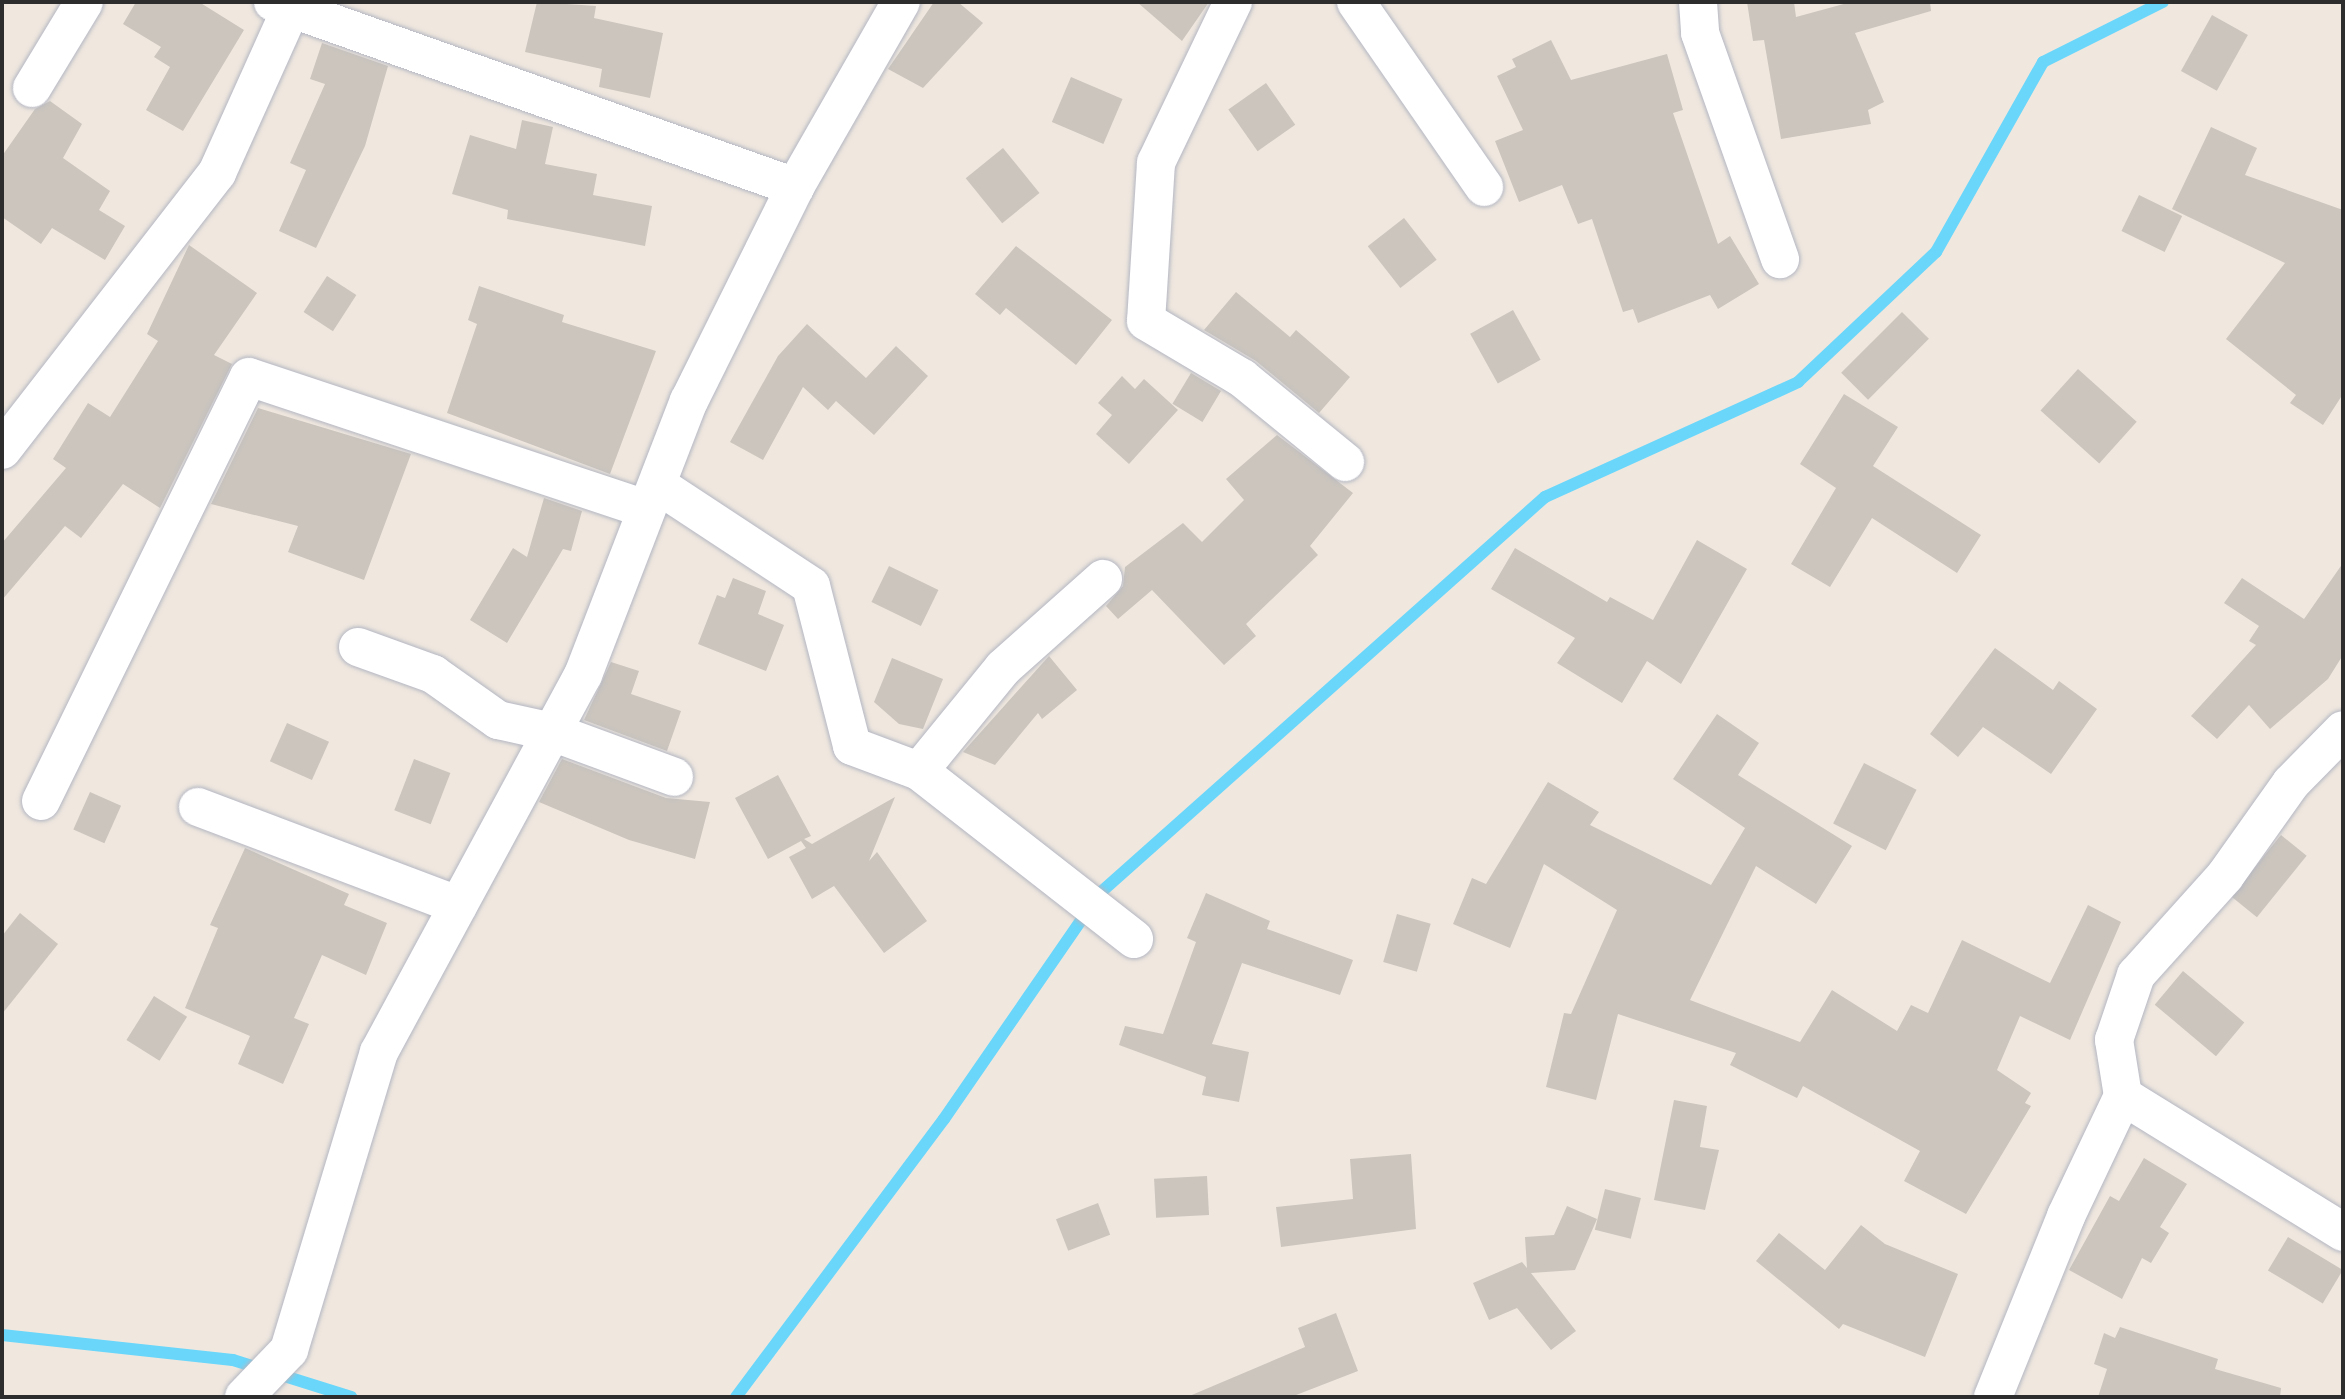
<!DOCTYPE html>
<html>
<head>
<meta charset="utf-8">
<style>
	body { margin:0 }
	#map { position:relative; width:2345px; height:1399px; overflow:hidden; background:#f0e8df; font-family:Raleway,sans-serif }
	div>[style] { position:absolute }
	.stream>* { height:12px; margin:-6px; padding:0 6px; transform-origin:6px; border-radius:6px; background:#6ad6fa }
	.building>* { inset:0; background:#cbc5be; transform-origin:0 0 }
	.roads { filter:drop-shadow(0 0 2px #b3b6c2) drop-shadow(0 0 2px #b3b6c2) }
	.minor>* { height:38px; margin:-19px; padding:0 19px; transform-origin:19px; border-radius:19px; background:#fff }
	span { translate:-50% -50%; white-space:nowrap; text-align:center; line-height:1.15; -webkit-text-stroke:5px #fff; paint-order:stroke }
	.frame { position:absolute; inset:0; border:4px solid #2d2d2d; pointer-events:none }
</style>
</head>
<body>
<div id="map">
	<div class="stream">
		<i style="left:2px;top:1335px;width:232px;rotate:6.2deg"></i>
		<i style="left:233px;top:1360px;width:124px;rotate:17.4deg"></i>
		<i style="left:736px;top:1397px;width:347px;rotate:-53.2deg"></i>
		<i style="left:944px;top:1119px;width:275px;rotate:-55.4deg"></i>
		<i style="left:1100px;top:893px;width:596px;rotate:-41.67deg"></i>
		<i style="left:1545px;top:497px;width:278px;rotate:-24.4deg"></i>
		<i style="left:1798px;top:382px;width:190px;rotate:-43.3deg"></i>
		<i style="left:1936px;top:252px;width:218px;rotate:-60.6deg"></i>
		<i style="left:2043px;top:62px;width:134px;rotate:-26.6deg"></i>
	</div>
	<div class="building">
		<i style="clip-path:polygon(136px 2px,199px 2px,244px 30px,183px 131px,146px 110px,170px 67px,154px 57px,161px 47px,123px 24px)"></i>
		<i style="clip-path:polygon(537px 2px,596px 6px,594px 18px,663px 33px,650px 98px,599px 87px,602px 69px,525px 52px)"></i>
		<i style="clip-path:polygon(934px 2px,958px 2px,983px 23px,923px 88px,888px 69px)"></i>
		<i style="clip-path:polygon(1137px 2px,1209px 2px,1182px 41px)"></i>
		<i style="clip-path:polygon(1747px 2px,1794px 2px,1796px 17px,1851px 2px,1930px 2px,1931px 11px,1855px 33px,1884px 102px,1868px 110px,1871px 124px,1781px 139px,1764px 40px,1753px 41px)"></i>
		<i style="left:2212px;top:15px;width:41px;height:64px;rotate:29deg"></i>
		<i style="clip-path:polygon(1551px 40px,1571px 80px,1667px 54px,1683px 110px,1673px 113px,1718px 244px,1730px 236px,1759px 284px,1718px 309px,1710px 295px,1638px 323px,1633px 309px,1623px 312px,1592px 219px,1578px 224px,1562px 185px,1519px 202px,1495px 141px,1523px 130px,1497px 76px,1516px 67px,1512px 59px)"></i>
		<i style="clip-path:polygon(322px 43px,388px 66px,365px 146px,316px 248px,279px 231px,306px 170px,290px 163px,325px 84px,310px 79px)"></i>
		<i style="left:1071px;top:77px;width:56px;height:49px;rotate:23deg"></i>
		<i style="left:1266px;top:83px;width:51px;height:46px;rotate:55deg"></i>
		<i style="clip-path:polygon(50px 101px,82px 124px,63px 158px,110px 191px,99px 210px,125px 226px,105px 260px,52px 228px,41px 244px,2px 217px,2px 156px,35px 109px)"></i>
		<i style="clip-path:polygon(522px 120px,553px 127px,545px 164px,597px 174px,593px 195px,652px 206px,645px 246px,507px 219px,508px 210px,452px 194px,470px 135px,516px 149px)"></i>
		<i style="clip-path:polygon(2211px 127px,2257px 148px,2245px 175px,2343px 210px,2343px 394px,2323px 425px,2290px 403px,2296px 395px,2226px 339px,2285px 263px,2172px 209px)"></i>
		<i style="left:1003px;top:148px;width:58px;height:48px;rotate:51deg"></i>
		<i style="left:2139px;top:195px;width:48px;height:40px;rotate:26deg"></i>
		<i style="left:1404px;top:218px;width:53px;height:46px;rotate:52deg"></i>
		<i style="clip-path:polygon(189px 245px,257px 293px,214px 355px,232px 364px,160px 508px,123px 484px,81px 538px,65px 526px,2px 600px,2px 543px,66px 468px,53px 459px,88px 403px,110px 417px,158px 341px,147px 334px)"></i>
		<i style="clip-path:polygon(1016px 246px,1112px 320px,1076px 365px,1006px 308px,1000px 315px,975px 294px)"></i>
		<i style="left:327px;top:276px;width:35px;height:43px;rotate:33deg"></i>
		<i style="clip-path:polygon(479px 286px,564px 315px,562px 322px,656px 351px,610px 474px,447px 413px,477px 324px,468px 320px)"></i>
		<i style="clip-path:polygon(1236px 292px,1290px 337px,1296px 330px,1350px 377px,1319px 413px,1256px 361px,1204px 330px)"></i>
		<i style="left:1513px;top:310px;width:57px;height:49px;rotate:61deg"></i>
		<i style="left:1902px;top:312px;width:38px;height:86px;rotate:45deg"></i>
		<i style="clip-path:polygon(807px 324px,866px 378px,896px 346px,928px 376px,874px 435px,836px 401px,828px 410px,803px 387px,763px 460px,730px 442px,778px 356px)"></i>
		<i style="left:2078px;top:369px;width:79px;height:56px;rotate:42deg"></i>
		<i style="left:1191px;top:373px;width:35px;height:36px;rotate:31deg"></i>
		<i style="clip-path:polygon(1122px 376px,1135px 389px,1144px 379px,1178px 410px,1129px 464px,1096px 434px,1112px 415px,1098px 403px)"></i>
		<i style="clip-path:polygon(1844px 394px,1898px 427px,1873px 466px,1981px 535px,1957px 573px,1872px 518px,1830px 587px,1791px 564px,1836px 488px,1800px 464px)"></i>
		<i style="clip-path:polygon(258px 408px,411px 454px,364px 580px,288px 552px,298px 526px,211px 504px)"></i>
		<i style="clip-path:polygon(1277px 435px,1353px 493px,1310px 546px,1318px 555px,1246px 624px,1256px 636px,1224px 665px,1152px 590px,1118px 619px,1106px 606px,1123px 586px,1125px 567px,1183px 523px,1202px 542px,1244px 500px,1226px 479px)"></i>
		<i style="clip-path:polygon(544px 498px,582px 511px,571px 551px,563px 549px,507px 643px,470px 620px,513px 548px,527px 557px)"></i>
		<i style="clip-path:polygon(1697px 540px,1747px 569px,1681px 684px,1647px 661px,1622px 703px,1557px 663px,1575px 638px,1491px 589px,1515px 548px,1607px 602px,1610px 597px,1653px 620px)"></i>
		<i style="clip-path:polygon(2343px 563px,2343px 655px,2328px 679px,2270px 729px,2249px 705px,2217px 739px,2191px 716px,2256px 645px,2249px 641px,2259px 626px,2224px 603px,2242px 578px,2304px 619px)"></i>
		<i style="left:889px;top:566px;width:55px;height:40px;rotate:26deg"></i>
		<i style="clip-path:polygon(733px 578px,766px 591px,758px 614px,784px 625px,766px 671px,698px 644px,717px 595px,725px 598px)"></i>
		<i style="clip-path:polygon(1995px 648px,2053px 690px,2059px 681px,2097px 709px,2051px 774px,1983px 727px,1958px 757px,1930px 734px)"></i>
		<i style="clip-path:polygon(1049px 656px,1077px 690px,1042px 719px,1038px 713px,995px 765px,963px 752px)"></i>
		<i style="clip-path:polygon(892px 658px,943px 679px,923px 729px,899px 724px,874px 702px)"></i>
		<i style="clip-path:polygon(611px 662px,639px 671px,631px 694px,681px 711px,667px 751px,584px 720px)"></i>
		<i style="clip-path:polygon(1717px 714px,1759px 743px,1738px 775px,1852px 846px,1816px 904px,1756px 866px,1690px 1000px,1800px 1042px,1832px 990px,1897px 1031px,1911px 1005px,1928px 1013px,1962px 940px,2050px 983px,2088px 905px,2121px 922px,2070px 1040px,2020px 1016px,1997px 1070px,2031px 1093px,2025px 1103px,2031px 1106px,1966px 1214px,1904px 1181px,1920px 1151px,1803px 1086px,1797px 1098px,1730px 1065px,1736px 1053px,1618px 1014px,1596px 1100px,1546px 1087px,1564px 1013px,1571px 1014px,1617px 910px,1544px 864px,1510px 948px,1453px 924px,1472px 878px,1486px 884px,1548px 782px,1599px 812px,1590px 825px,1711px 885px,1745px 828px,1673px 779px)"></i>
		<i style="left:287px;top:723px;width:46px;height:42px;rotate:24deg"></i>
		<i style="left:414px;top:759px;width:39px;height:55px;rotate:21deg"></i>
		<i style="clip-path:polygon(562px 759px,666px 798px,710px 802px,695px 859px,629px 840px,539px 802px)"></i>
		<i style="left:1864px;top:763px;width:59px;height:68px;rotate:27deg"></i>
		<i style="clip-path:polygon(778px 775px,811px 836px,804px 839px,812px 844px,895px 797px,869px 861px,877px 852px,927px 921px,884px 953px,834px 886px,812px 899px,789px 857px,806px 848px,801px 841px,768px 859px,735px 798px)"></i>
		<i style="left:90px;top:792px;width:34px;height:41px;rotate:24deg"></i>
		<i style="left:2281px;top:835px;width:33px;height:79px;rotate:39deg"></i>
		<i style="clip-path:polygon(245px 848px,349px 894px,344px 905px,387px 923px,366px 975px,322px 955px,294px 1018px,309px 1024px,283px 1084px,238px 1064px,250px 1036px,185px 1008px,218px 928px,210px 925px)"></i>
		<i style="clip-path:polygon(1206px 893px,1270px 921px,1267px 929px,1353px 960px,1340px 995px,1242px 963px,1212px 1044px,1249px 1052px,1239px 1102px,1202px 1095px,1206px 1077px,1119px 1045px,1125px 1026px,1163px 1034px,1196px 942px,1187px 938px)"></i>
		<i style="clip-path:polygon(20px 913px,58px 944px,2px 1014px,2px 936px)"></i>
		<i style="left:1397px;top:914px;width:35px;height:50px;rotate:16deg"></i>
		<i style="left:2183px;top:971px;width:80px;height:44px;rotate:40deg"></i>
		<i style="left:154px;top:996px;width:39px;height:52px;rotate:32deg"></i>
		<i style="clip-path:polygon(1674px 1100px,1707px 1106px,1700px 1147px,1719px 1150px,1705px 1210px,1654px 1200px)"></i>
		<i style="clip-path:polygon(1411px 1154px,1416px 1229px,1281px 1247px,1276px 1207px,1353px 1199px,1350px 1159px)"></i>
		<i style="clip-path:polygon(2144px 1158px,2187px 1184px,2160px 1227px,2169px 1233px,2151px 1263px,2142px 1258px,2122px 1299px,2069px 1270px,2110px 1196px,2119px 1201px)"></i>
		<i style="left:1207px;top:1176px;width:39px;height:53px;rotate:87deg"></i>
		<i style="left:1605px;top:1189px;width:37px;height:42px;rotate:14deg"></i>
		<i style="left:1098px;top:1203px;width:34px;height:45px;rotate:69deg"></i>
		<i style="clip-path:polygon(1567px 1206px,1597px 1219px,1575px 1270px,1531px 1273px,1576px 1331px,1551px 1350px,1517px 1308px,1489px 1320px,1473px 1283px,1522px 1262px,1527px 1268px,1525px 1237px,1554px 1235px)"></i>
		<i style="clip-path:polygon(1861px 1225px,1885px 1244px,1958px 1274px,1925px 1357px,1843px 1324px,1839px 1329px,1756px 1261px,1779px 1233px,1825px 1270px)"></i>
		<i style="left:2288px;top:1237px;width:64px;height:39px;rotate:31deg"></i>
		<i style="clip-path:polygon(1336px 1313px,1358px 1371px,1291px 1397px,1187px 1397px,1305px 1347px,1298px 1328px)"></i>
		<i style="clip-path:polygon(2120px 1327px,2218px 1359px,2215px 1369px,2281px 1388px,2280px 1397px,2098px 1397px,2107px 1369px,2094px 1364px,2104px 1333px,2115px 1338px)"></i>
	</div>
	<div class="roads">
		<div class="minor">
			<i style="left:273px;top:2px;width:554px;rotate:19.51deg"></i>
			<i style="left:1233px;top:2px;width:178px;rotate:115.6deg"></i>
			<i style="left:1156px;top:163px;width:158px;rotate:93.6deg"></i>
			<i style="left:1146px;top:321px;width:112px;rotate:30.7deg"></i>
			<i style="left:1242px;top:378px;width:133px;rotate:39.2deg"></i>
			<i style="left:1356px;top:2px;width:225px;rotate:55.3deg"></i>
			<i style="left:1698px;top:2px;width:31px;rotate:86deg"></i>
			<i style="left:1700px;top:33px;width:240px;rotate:70.5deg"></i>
			<i style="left:32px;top:88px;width:100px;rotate:-58.8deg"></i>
			<i style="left:2px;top:450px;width:351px;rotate:-52.2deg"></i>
			<i style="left:217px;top:173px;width:188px;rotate:-65.8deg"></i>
			<i style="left:658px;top:485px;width:183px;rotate:33.4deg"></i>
			<i style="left:811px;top:586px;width:165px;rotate:75.6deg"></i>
			<i style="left:852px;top:746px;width:72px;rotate:20.5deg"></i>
			<i style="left:919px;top:771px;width:273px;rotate:38deg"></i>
			<i style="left:358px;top:647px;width:80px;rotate:19.8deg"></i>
			<i style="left:433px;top:674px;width:80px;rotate:35.3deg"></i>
			<i style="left:498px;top:720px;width:55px;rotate:12.5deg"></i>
			<i style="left:552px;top:732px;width:130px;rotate:20.2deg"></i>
			<i style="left:919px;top:771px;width:133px;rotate:-50.8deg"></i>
			<i style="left:1003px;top:668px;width:134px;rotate:-41.7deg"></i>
			<i style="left:41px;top:801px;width:472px;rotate:-63.9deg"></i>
			<i style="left:249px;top:377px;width:415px;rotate:18.4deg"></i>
			<i style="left:198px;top:807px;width:278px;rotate:20.7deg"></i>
			<i style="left:2123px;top:1096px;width:259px;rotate:31.7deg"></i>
			<i style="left:244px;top:1397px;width:65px;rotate:-46.2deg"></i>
			<i style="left:289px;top:1350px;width:311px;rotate:-73.2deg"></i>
			<i style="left:379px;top:1052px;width:429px;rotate:-61.6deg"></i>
			<i style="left:583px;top:675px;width:294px;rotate:-68.9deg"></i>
			<i style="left:689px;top:401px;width:239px;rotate:-63.6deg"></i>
			<i style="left:795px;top:187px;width:213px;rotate:-60.2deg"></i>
			<i style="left:1993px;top:1397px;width:195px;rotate:-68deg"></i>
			<i style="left:2066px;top:1216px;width:133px;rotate:-64.6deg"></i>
			<i style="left:2123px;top:1096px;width:57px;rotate:-99.1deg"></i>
			<i style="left:2114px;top:1040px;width:69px;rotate:-71.3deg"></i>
			<i style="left:2136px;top:975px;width:133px;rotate:-48deg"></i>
			<i style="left:2225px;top:876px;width:114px;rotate:-54.6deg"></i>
			<i style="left:2291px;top:783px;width:74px;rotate:-45.5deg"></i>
		</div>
	</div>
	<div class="frame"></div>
</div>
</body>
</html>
